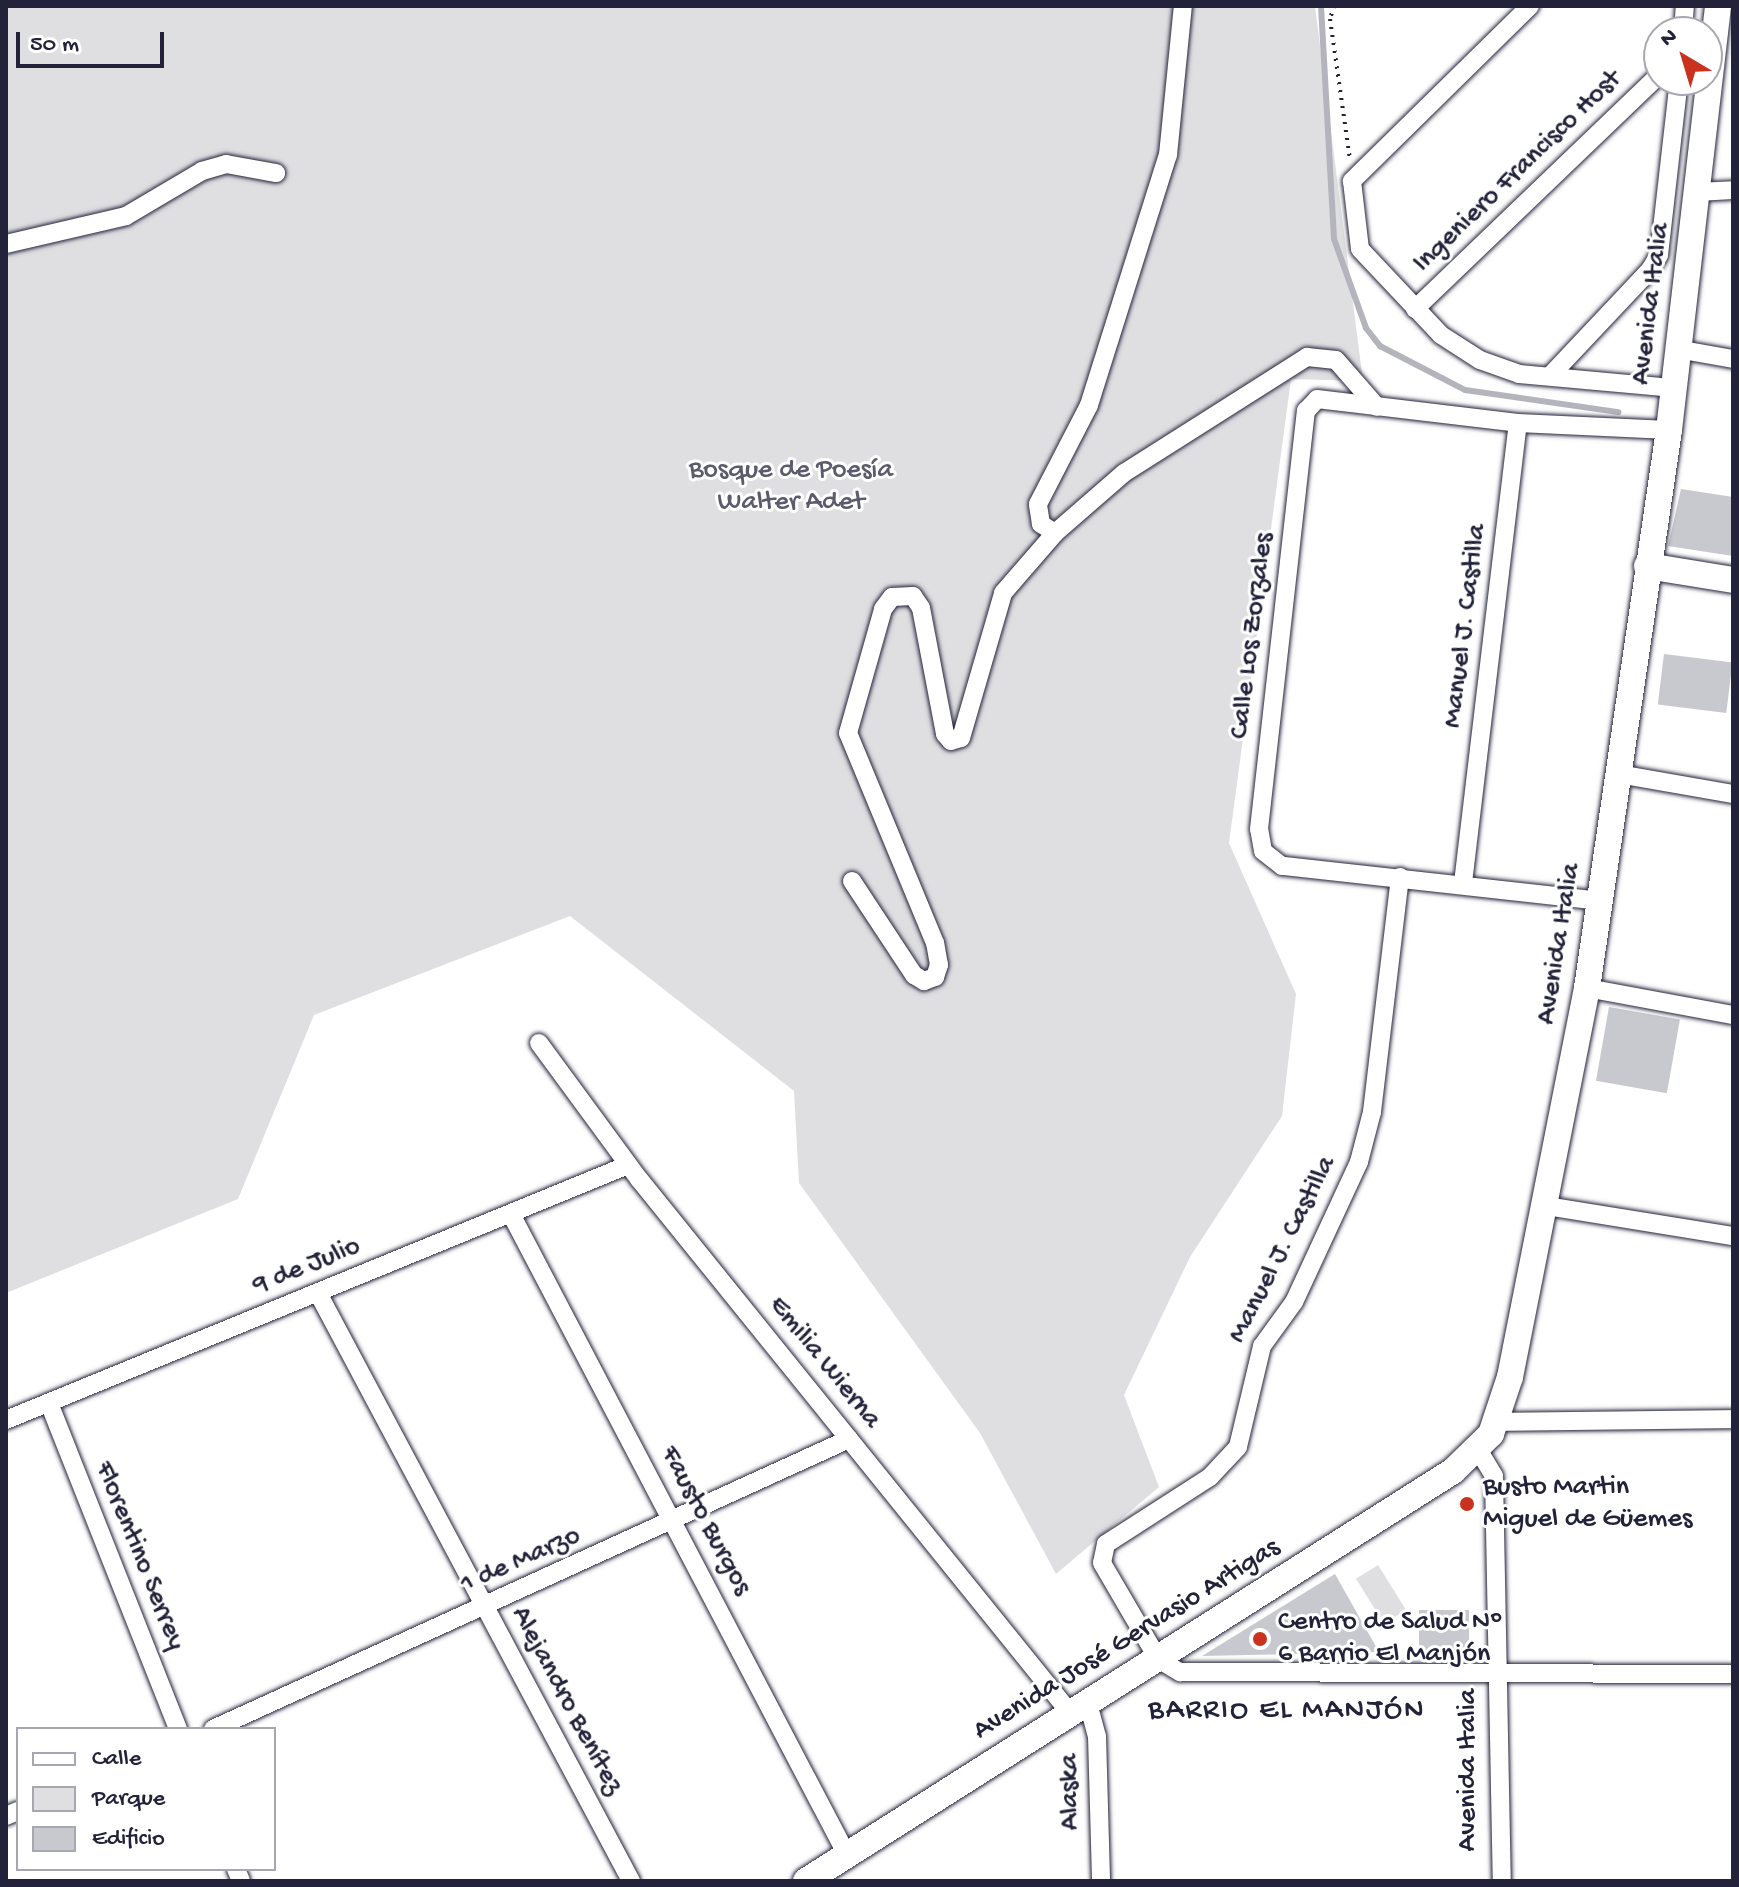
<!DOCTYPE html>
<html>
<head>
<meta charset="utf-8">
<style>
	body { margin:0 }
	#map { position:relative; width:1739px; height:1887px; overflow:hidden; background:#fff; font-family:"Gochi Hand",sans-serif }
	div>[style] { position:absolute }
	.green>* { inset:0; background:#dfdfe2; transform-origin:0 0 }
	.stream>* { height:6px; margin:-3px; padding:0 3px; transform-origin:3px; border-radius:3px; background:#b4b4bc }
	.building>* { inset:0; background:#c8c8cf; transform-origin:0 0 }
	.path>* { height:4px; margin-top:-2px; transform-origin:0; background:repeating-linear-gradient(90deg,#22223b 0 2px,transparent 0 8px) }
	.roads { filter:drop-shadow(0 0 2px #22223b) drop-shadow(0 0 2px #22223b) }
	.street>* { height:18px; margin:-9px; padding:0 9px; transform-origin:9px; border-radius:9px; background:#fff }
	.secondary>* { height:26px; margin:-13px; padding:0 13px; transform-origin:13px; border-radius:13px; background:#fff }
	.dots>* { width:22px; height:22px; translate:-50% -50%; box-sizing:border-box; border:4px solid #fff; border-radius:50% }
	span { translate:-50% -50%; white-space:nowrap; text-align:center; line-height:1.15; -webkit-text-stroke:6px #fff; paint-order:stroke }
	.street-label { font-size:28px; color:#22223b }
	.park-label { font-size:28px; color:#5b5b6d }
	.poi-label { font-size:28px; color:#22223b }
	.left { translate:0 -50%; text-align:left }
	.neighbourhood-label { font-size:30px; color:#22223b; letter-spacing:2px }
	.frame { position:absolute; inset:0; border:8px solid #22223b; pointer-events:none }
	.legend { position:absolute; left:16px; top:1727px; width:260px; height:144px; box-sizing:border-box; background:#fff; border:2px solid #a7a7b1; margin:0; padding:10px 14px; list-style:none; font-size:24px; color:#22223b }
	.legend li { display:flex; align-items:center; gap:16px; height:40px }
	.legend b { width:40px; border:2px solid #a7a7b1 }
	.north { position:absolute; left:1643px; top:16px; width:80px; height:80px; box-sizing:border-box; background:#fff; border:2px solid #a7a7b1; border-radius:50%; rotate:322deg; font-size:22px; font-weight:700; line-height:32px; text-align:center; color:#22223b }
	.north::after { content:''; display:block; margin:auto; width:28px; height:36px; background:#c8321e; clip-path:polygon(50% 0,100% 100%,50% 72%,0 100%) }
	.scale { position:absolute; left:16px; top:32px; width:148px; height:36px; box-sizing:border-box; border:4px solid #22223b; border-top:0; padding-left:10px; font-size:24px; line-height:28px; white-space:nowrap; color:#22223b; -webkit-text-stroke:6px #fff; paint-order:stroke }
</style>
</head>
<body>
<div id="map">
	<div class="green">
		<i style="clip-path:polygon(6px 6px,1315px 6px,1363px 381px,1291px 379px,1229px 843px,1296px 994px,1282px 1116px,1190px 1257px,1124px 1395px,1159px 1487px,1056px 1574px,980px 1433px,799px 1183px,794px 1091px,570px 916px,314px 1015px,238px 1199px,6px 1293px)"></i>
		<i style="left:1378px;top:1565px;width:53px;height:26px;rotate:58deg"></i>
	</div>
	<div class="stream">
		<i style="left:1321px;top:6px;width:233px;rotate:86.8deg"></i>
		<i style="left:1334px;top:239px;width:95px;rotate:70.2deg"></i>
		<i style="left:1366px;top:328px;width:23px;rotate:52deg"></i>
		<i style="left:1380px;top:346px;width:96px;rotate:27.4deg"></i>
		<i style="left:1465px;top:390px;width:155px;rotate:8.2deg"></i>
	</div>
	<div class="building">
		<i style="clip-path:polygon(1681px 489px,1733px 497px,1733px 556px,1668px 546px)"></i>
		<i style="left:1664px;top:654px;width:69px;height:51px;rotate:7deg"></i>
		<i style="left:1609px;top:1007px;width:72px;height:75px;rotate:10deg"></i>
		<i style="clip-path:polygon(1335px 1574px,1379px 1652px,1202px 1656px)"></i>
		<i style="left:1419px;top:1610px;width:50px;height:40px"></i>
	</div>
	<div class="path">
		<i style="left:1334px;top:6px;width:14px;rotate:107deg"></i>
		<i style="left:1330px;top:19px;width:141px;rotate:81.9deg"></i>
	</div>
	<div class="roads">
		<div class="street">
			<i style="left:1530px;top:6px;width:250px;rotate:135.5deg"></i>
			<i style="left:1352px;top:181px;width:68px;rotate:83.3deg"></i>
			<i style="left:1360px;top:249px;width:118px;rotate:46.7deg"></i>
			<i style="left:1441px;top:335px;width:46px;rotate:32.7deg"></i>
			<i style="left:1480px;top:360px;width:41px;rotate:19.7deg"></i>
			<i style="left:1519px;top:374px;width:156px;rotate:5.2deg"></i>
			<i style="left:1683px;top:32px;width:26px;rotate:-86deg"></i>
			<i style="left:1697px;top:192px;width:36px;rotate:-3deg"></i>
			<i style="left:6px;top:244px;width:123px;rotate:-13.1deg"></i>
			<i style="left:126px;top:216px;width:88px;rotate:-30.6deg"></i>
			<i style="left:202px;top:171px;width:25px;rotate:-16deg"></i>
			<i style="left:226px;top:164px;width:51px;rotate:10.2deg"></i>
			<i style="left:1415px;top:309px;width:338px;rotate:-43.8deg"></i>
			<i style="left:1677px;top:349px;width:57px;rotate:10.1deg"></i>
			<i style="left:1550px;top:376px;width:146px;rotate:-46.7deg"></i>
			<i style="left:1650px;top:270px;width:17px;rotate:-59deg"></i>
			<i style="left:1659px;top:255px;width:176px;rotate:-83.5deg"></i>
			<i style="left:1055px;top:533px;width:17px;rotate:-147deg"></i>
			<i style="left:1041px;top:524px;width:20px;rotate:-99deg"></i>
			<i style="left:1038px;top:504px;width:111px;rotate:-62.7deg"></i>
			<i style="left:1089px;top:405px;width:262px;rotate:-72.5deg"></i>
			<i style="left:1168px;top:155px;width:150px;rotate:-84.3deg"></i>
			<i style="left:1618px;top:774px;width:117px;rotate:9.9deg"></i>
			<i style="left:1400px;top:877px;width:237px;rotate:96.8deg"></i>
			<i style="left:1372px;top:1112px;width:52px;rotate:104.6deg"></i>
			<i style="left:1359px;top:1162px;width:154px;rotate:114.9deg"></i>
			<i style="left:1294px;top:1302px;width:54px;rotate:126deg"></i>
			<i style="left:1262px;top:1346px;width:104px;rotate:103.4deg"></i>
			<i style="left:1238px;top:1447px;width:41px;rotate:133deg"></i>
			<i style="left:1210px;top:1477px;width:124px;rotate:147.2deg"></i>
			<i style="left:1106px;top:1544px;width:19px;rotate:102deg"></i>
			<i style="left:1102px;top:1563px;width:111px;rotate:59.7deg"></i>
			<i style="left:1158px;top:1659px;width:26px;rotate:31deg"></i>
			<i style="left:1180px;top:1672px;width:553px;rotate:0.21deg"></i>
			<i style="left:852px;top:881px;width:113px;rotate:56.6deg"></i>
			<i style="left:914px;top:975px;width:12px;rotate:31deg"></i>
			<i style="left:924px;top:981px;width:12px;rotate:-20deg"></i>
			<i style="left:935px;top:977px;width:13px;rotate:-72deg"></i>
			<i style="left:939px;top:965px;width:22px;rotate:-100deg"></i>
			<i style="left:935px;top:943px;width:227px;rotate:-112.5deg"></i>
			<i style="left:848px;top:733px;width:129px;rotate:-74.2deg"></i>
			<i style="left:883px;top:609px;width:15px;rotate:-53deg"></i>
			<i style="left:892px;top:597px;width:21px;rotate:-3deg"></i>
			<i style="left:913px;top:596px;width:14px;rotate:56deg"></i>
			<i style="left:921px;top:608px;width:128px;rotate:79.2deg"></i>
			<i style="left:945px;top:734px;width:9px;rotate:49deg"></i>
			<i style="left:951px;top:741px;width:10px;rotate:-17deg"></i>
			<i style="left:961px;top:738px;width:151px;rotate:-73.8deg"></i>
			<i style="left:1003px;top:593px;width:79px;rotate:-49.1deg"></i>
			<i style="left:1055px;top:533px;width:91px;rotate:-41deg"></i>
			<i style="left:1124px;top:473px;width:217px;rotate:-32.4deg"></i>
			<i style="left:1307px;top:357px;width:29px;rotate:6deg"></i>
			<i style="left:1336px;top:360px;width:62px;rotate:48.9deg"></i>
			<i style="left:1463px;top:883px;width:463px;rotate:-83.2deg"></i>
			<i style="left:1601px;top:901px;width:321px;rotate:-173.7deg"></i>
			<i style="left:1282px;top:866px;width:24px;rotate:-142deg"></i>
			<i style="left:1263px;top:851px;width:22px;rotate:-100deg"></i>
			<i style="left:1259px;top:829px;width:421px;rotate:-83.6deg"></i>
			<i style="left:1306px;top:411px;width:16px;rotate:-47deg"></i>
			<i style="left:1317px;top:399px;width:202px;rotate:6.8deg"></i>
			<i style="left:1518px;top:423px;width:151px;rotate:2.7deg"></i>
			<i style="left:1587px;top:988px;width:148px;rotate:10.5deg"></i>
			<i style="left:539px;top:1043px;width:169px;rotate:53.7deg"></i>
			<i style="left:639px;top:1179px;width:688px;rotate:51.08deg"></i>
			<i style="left:1547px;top:1206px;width:188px;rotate:9.2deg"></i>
			<i style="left:511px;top:1214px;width:724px;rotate:62.34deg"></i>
			<i style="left:318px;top:1293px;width:666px;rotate:61.97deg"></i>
			<i style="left:49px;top:1403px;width:351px;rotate:68.4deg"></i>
			<i style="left:6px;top:1420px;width:672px;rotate:-22.29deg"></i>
			<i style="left:1496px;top:1422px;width:237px;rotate:-0.7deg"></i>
			<i style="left:1479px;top:1451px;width:29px;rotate:59deg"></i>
			<i style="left:1494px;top:1476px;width:405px;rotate:88.9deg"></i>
			<i style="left:1088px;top:1703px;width:34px;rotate:75deg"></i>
			<i style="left:1097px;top:1736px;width:145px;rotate:88.4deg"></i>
			<i style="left:213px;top:1729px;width:699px;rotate:-24.51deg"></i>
			<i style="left:6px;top:1816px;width:13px;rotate:-23deg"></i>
			<i style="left:236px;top:1869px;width:13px;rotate:67deg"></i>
		</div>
		<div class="secondary">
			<i style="left:1647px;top:566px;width:87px;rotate:9.2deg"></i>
			<i style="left:806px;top:1881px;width:766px;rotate:-32.36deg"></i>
			<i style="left:1453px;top:1471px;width:53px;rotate:-44.2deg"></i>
			<i style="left:1491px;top:1434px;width:60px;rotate:-71.6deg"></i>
			<i style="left:1510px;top:1377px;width:397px;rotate:-78.8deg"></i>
			<i style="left:1587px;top:988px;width:564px;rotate:-81.64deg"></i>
			<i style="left:1669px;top:430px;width:427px;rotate:-83.4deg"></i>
		</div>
	</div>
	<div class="dots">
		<i style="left:1467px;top:1504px;background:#c8321e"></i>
		<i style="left:1260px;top:1639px;background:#c8321e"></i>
	</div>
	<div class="street-label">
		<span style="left:1518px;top:172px;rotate:-44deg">Ingeniero Francisco Host</span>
		<span style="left:1652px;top:304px;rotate:-83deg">Avenida Italia</span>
		<span style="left:1466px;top:626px;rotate:-83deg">Manuel J. Castilla</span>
		<span style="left:1253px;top:636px;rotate:-83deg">Calle Los Zorzales</span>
		<span style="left:1560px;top:944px;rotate:-81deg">Avenida Italia</span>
		<span style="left:1283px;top:1250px;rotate:-63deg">Manuel J. Castilla</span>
		<span style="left:307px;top:1267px;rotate:-22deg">9 de Julio</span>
		<span style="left:824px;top:1363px;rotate:51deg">Emilia Wierna</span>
		<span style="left:705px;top:1521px;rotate:62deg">Fausto Burgos</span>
		<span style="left:139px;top:1556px;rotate:68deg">Florentino Serrey</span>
		<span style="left:521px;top:1561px;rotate:-24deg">1 de Marzo</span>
		<span style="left:1127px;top:1640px;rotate:-32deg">Avenida José Gervasio Artigas</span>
		<span style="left:566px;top:1701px;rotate:62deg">Alejandro Benítez</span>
		<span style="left:1469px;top:1770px;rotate:-90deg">Avenida Italia</span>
		<span style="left:1071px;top:1792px;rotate:-91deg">Alaska</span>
	</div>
	<div class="park-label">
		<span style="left:791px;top:487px">Bosque de Poesía<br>Walter Adet</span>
	</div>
	<div class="poi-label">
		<span class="left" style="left:1483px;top:1504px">Busto Martin<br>Miguel de Güemes</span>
		<span class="left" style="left:1278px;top:1639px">Centro de Salud Nº<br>6 Barrio El Manjón</span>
	</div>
	<div class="neighbourhood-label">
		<span style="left:1287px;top:1712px">BARRIO EL MANJÓN</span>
	</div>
	<div class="frame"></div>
	<ul class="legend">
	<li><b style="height:10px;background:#fff"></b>Calle</li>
	<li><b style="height:22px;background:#dfdfe2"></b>Parque</li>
	<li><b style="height:22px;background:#c8c8cf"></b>Edificio</li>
	</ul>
	<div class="north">N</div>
	<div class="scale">50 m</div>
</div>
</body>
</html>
